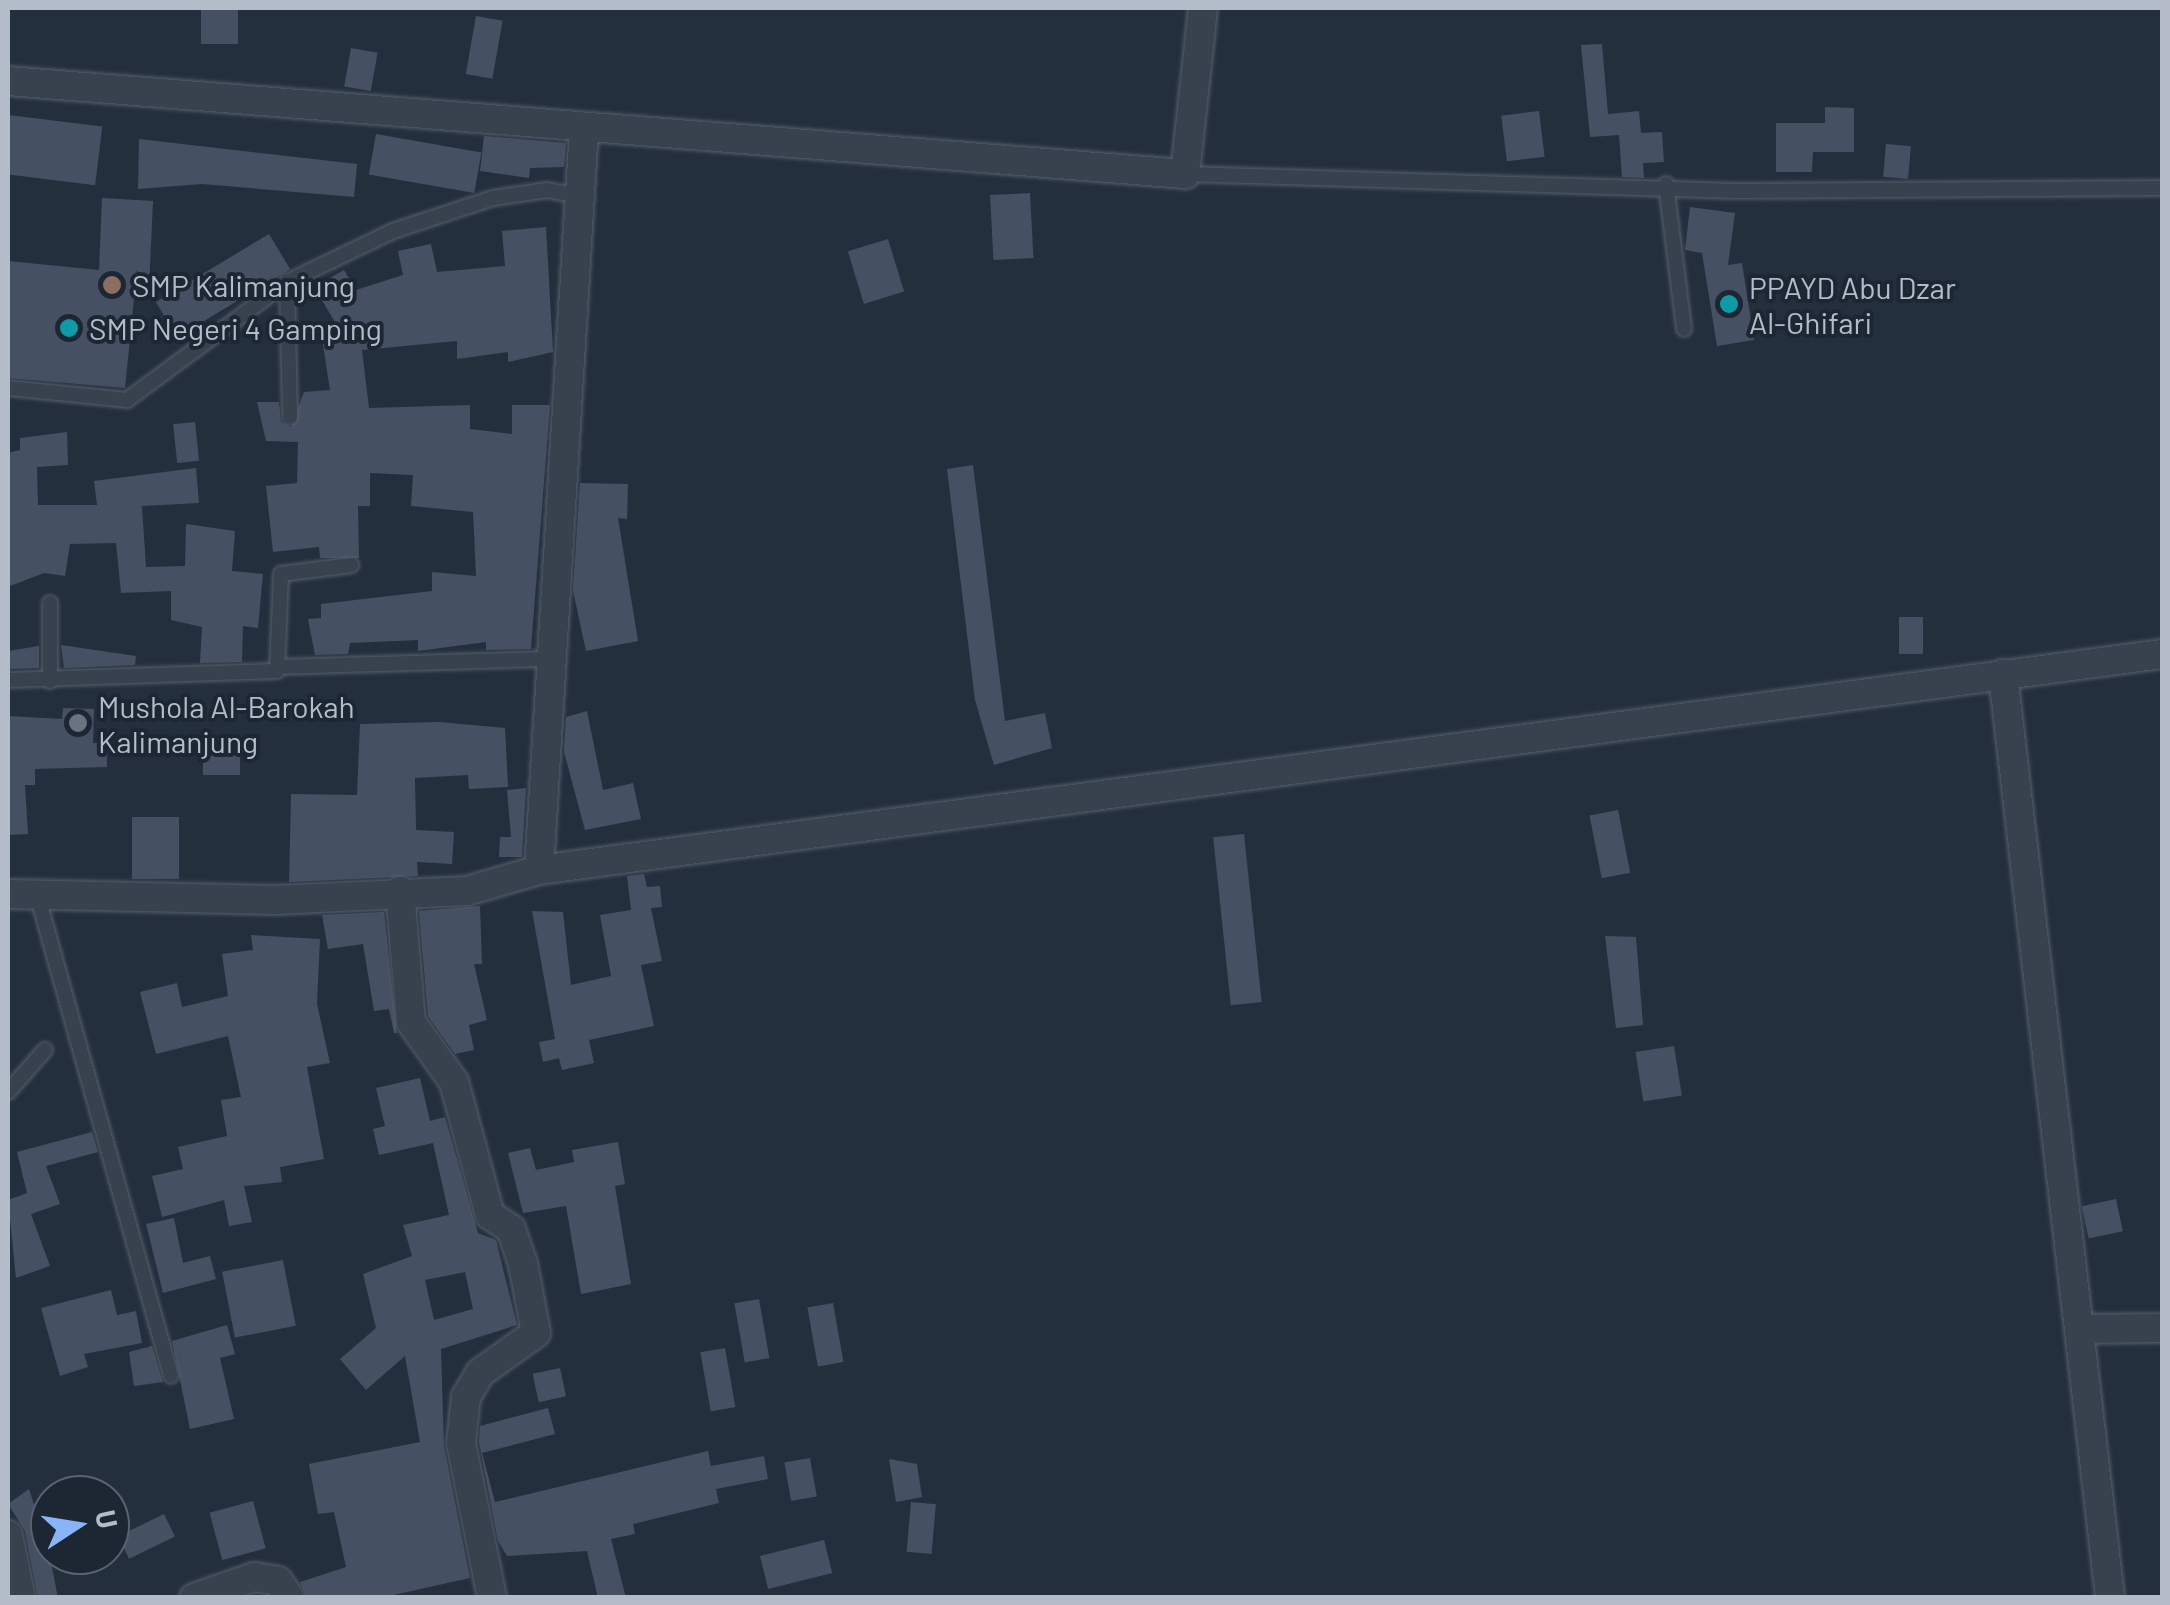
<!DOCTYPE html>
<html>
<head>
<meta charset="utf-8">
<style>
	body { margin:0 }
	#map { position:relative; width:2170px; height:1605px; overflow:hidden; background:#242f3e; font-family:Barlow,sans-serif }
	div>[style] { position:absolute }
	.building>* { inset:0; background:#455162; transform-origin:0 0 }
	.roads { filter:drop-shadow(0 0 2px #565f6c) drop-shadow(0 0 2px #565f6c) }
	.service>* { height:14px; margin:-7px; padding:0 7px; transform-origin:7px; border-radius:7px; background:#38414e }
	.minor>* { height:28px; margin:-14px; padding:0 14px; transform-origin:14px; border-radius:14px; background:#38414e }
	.dots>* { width:28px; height:28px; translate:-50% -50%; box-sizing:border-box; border:5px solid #1d2633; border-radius:50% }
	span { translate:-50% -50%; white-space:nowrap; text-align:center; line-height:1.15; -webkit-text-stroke:8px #1d2633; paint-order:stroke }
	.poi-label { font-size:30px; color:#b4bcc9 }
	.left { translate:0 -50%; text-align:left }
	.frame { position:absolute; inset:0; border:10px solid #b4bcc9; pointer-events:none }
	.north { position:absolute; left:30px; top:1475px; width:100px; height:100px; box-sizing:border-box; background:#1d2633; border:2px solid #59626f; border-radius:50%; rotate:78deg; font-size:28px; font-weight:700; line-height:40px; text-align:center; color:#b4bcc9 }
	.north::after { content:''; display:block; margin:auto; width:35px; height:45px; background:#8ab4f8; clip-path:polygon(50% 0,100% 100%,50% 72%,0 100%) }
</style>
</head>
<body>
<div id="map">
	<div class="building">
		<i style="left:201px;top:8px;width:37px;height:36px"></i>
		<i style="left:476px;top:16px;width:27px;height:59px;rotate:10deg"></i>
		<i style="clip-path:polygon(1602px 44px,1608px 114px,1639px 111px,1641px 133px,1662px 132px,1664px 162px,1643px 163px,1644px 178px,1622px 177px,1619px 135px,1590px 137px,1581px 45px)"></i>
		<i style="left:351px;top:48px;width:27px;height:39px;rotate:10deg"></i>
		<i style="clip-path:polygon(1825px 107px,1854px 108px,1854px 152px,1813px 152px,1812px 172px,1776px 172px,1776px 123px,1825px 123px)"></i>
		<i style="left:1539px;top:111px;width:46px;height:38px;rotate:83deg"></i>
		<i style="left:8px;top:115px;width:95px;height:59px;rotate:7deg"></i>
		<i style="left:376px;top:134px;width:107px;height:41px;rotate:10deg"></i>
		<i style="clip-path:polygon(484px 136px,566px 143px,564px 167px,530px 168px,529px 178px,480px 171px)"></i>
		<i style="clip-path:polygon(139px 139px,357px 164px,354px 197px,202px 184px,138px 189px)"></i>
		<i style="left:1886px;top:144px;width:25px;height:33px;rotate:5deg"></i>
		<i style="left:1030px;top:193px;width:65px;height:40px;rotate:87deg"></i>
		<i style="clip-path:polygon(102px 198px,153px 201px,149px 290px,137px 270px,125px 388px,8px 378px,8px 261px,99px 270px)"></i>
		<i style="clip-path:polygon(1690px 207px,1735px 213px,1728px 265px,1742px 263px,1754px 340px,1717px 346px,1702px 253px,1685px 250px)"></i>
		<i style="clip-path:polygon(546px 227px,553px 352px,508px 362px,508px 352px,457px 359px,457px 341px,362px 350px,369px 408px,470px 405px,470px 429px,512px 434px,512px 405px,550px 405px,531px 649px,486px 650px,486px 642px,418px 651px,418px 640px,350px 643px,348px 654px,315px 655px,308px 619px,321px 618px,321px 604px,432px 591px,432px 572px,476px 576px,473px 512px,411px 506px,413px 475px,370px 473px,370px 506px,358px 506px,359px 558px,320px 558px,319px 547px,273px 552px,266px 486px,297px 483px,298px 442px,266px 441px,257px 402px,279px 402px,281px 422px,291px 427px,304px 392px,330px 390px,320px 325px,335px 322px,314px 287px,344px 270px,356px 290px,403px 275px,398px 251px,431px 244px,437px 272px,505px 266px,502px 231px)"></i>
		<i style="left:269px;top:234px;width:41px;height:132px;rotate:59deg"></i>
		<i style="left:888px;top:239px;width:55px;height:42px;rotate:73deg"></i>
		<i style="left:195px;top:422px;width:39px;height:22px;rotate:84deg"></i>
		<i style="clip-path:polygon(67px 432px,68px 465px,37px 467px,38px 505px,97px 505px,94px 481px,196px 468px,199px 503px,142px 506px,146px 567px,185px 566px,186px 524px,235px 531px,232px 571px,263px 574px,258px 628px,243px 626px,242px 662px,200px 663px,202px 627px,171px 620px,171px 591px,121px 593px,116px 543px,70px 544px,65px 576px,44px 573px,10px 586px,8px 453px,20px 450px,20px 438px)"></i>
		<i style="clip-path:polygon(973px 465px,1005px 721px,1045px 713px,1052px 748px,994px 765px,975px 700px,947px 469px)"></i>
		<i style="clip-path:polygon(580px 483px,628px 484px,627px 519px,618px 518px,638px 641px,586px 651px,573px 591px)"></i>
		<i style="left:1899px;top:617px;width:24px;height:37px"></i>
		<i style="clip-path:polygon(61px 645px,136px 656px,135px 665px,64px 668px)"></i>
		<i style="clip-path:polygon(39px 646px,39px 668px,8px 669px,8px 651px)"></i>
		<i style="clip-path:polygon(63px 708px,94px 709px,93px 743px,107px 743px,107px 767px,35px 769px,35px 785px,25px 785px,28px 834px,8px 835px,8px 716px,62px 719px)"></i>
		<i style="clip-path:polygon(587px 711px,603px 790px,633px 783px,641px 819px,585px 830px,564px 752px,566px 717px)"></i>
		<i style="clip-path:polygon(439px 722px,505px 728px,508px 787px,469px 789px,468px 775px,415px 778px,416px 830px,454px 832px,452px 864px,417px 862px,418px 876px,289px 882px,291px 794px,357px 795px,360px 724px)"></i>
		<i style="left:203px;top:738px;width:37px;height:37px"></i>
		<i style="clip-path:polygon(526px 788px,522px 857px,499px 857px,500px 837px,511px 837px,507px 790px)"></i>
		<i style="left:1618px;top:810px;width:64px;height:29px;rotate:79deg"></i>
		<i style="left:132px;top:817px;width:47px;height:62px"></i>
		<i style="left:1244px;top:834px;width:169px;height:31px;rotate:84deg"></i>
		<i style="clip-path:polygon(644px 874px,647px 887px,660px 886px,662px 907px,651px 908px,662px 961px,641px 965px,654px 1026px,589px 1040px,594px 1063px,562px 1070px,559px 1058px,543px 1062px,539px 1042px,555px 1039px,532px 911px,563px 912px,571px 985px,611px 976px,600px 915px,631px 910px,627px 876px)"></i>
		<i style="clip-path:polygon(480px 906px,482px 964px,474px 964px,487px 1020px,469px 1025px,474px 1050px,455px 1054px,428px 1016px,419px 911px)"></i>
		<i style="clip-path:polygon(384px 912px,397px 1033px,394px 1033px,389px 1009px,374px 1011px,363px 944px,328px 949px,322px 915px)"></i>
		<i style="clip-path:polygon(251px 935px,320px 939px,317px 1004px,330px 1063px,307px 1067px,324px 1159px,280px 1167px,282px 1182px,244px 1186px,252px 1222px,229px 1226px,224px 1200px,162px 1217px,152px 1176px,183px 1169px,178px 1147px,227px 1136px,221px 1100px,241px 1097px,228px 1036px,156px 1054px,140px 992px,177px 983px,182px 1007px,228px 996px,222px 954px,253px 950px)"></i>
		<i style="clip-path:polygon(1605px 936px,1636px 937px,1643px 1025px,1616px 1028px)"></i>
		<i style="left:1674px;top:1046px;width:50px;height:39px;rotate:81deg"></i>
		<i style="clip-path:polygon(evenodd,420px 1078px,430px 1121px,445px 1117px,478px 1233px,496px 1240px,517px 1325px,441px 1349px,444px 1446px,470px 1578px,380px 1598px,307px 1598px,300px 1582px,346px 1567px,334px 1512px,318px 1514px,309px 1464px,420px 1442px,405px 1356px,366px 1390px,340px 1359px,376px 1328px,363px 1274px,412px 1256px,403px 1225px,449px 1215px,433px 1143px,379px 1155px,373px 1129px,385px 1126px,376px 1088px,420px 1078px,465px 1272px,473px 1309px,434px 1320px,425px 1280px,465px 1272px)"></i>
		<i style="clip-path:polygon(92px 1132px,98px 1152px,46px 1166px,60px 1204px,31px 1214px,50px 1266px,16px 1278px,8px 1200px,27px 1193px,17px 1152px)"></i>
		<i style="clip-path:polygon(618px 1142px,625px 1184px,615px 1186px,631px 1284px,581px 1294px,566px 1206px,523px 1213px,508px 1153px,530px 1148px,536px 1170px,574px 1162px,572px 1150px)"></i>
		<i style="left:2116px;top:1199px;width:33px;height:35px;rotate:78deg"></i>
		<i style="clip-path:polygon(174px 1218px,183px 1263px,210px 1256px,216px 1279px,163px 1293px,146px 1224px)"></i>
		<i style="left:283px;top:1260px;width:67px;height:62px;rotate:79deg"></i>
		<i style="clip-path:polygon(111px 1290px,117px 1315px,136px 1311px,142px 1343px,84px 1354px,88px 1367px,60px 1376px,41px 1308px)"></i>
		<i style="left:759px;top:1299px;width:60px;height:25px;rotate:80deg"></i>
		<i style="left:833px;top:1303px;width:60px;height:26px;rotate:80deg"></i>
		<i style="clip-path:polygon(227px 1325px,235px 1354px,220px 1358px,234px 1419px,190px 1429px,172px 1341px)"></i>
		<i style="clip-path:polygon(152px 1346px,163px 1382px,134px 1386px,129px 1352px)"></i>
		<i style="left:725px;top:1348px;width:60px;height:25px;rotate:80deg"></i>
		<i style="left:560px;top:1368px;width:29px;height:28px;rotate:78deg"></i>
		<i style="clip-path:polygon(548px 1408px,555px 1434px,482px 1453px,495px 1502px,708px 1451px,711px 1466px,764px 1456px,768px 1479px,716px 1489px,719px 1503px,633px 1524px,635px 1534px,611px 1539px,626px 1598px,598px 1598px,587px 1551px,507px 1556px,498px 1541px,479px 1442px,480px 1426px)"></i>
		<i style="left:810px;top:1458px;width:39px;height:26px;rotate:80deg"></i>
		<i style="clip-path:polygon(889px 1459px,917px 1464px,922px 1497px,896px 1502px)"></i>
		<i style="clip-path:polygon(29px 1489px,49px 1552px,58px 1598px,38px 1598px,25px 1531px,8px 1504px)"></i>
		<i style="left:253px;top:1501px;width:49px;height:45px;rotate:75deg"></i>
		<i style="left:911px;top:1502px;width:25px;height:50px;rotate:5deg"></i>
		<i style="left:164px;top:1514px;width:25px;height:51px;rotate:64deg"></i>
		<i style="left:824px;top:1540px;width:34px;height:66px;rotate:76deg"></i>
	</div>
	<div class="roads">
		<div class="service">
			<i style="left:1185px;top:174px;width:552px;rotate:1.76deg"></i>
			<i style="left:1737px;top:191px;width:425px;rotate:-0.4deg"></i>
			<i style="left:1666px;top:184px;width:146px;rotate:82.9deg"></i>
			<i style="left:287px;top:282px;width:135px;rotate:88.7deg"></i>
			<i style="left:8px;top:388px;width:120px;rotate:5.8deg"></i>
			<i style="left:127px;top:400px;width:199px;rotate:-36.4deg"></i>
			<i style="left:287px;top:282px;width:118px;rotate:-25.7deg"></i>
			<i style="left:393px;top:231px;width:105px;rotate:-18.3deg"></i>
			<i style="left:493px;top:198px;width:55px;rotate:-8.4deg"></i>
			<i style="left:547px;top:190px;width:37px;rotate:11deg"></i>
			<i style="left:50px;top:603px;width:78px;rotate:90deg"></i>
			<i style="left:277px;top:667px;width:275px;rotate:-1.7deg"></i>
			<i style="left:8px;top:680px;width:269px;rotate:-1.9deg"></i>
			<i style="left:277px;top:671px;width:97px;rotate:-87.6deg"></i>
			<i style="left:281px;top:574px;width:71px;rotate:-7.3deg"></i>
			<i style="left:37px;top:894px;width:500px;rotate:74.46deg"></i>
			<i style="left:8px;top:1092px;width:56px;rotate:-48.6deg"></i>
		</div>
		<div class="minor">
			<i style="left:8px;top:81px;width:1181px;rotate:4.52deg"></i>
			<i style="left:1185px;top:174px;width:167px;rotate:-83.8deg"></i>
			<i style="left:2003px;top:674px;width:930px;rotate:83.39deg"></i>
			<i style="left:539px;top:870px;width:743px;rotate:-86.53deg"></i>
			<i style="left:400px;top:891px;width:131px;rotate:85.2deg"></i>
			<i style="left:411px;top:1022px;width:74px;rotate:54.4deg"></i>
			<i style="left:454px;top:1082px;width:138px;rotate:74.9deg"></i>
			<i style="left:490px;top:1215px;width:25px;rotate:34deg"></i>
			<i style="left:511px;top:1229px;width:37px;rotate:71deg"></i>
			<i style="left:523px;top:1264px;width:70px;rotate:79.3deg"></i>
			<i style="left:536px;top:1333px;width:69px;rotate:144.5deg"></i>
			<i style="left:480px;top:1373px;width:28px;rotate:120deg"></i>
			<i style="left:466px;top:1397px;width:46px;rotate:96.2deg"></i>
			<i style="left:461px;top:1443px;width:158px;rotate:78.7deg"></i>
			<i style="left:8px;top:894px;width:267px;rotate:1.3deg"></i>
			<i style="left:275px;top:900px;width:192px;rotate:-2.7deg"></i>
			<i style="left:467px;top:891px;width:75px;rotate:-16.3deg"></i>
			<i style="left:539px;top:870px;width:1637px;rotate:-7.58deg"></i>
			<i style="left:2080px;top:1329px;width:82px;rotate:-0.7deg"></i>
			<i style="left:8px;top:1535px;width:64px;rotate:78.3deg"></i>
			<i style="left:194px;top:1598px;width:64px;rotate:-19.3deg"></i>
			<i style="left:254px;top:1577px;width:24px;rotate:9deg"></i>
			<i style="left:278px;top:1581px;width:21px;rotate:55deg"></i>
		</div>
	</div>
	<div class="dots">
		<i style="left:112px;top:285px;background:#8d6e63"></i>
		<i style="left:1729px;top:304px;background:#0f9aa8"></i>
		<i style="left:69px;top:328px;background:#0f9aa8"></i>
		<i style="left:78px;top:723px;background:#6b7280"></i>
	</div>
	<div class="poi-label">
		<span class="left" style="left:132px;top:285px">SMP Kalimanjung</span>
		<span class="left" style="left:1749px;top:304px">PPAYD Abu Dzar<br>Al-Ghifari</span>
		<span class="left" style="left:89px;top:328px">SMP Negeri 4 Gamping</span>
		<span class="left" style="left:98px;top:723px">Mushola Al-Barokah<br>Kalimanjung</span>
	</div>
	<div class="frame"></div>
	<div class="north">U</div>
</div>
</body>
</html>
